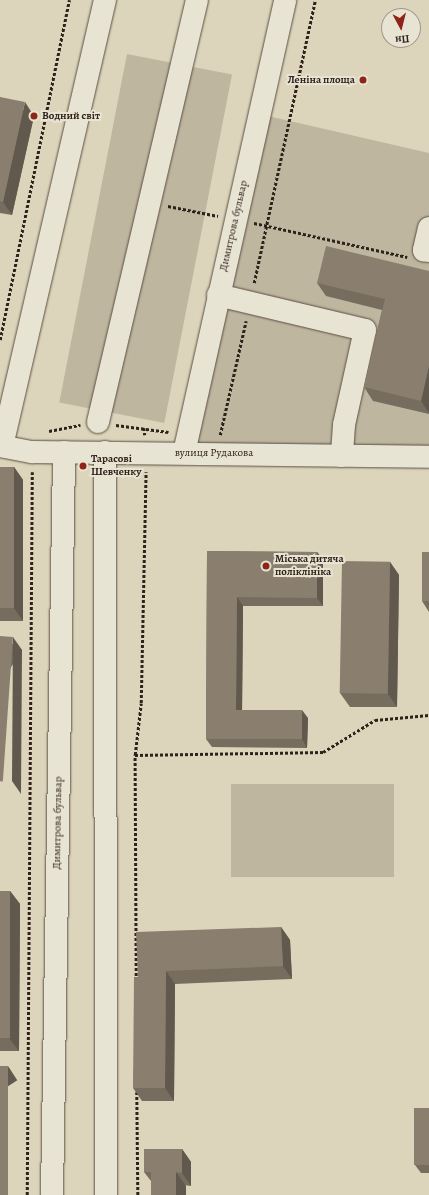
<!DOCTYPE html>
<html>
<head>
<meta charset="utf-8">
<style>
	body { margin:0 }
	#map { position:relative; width:429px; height:1195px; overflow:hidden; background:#dcd5bb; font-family:Alegreya,serif }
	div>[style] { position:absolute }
	.green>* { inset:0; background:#bfb6a0; transform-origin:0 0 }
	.path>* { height:2.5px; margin-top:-1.25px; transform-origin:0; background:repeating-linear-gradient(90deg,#31211b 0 3px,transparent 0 5px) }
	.roads { filter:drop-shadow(0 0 1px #5c4e43) drop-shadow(0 0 1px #5c4e43) }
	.minor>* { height:22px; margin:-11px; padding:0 11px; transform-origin:11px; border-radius:11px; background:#e8e4d3 }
	.wall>* { inset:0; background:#776d5f; transform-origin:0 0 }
	.shaded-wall>* { inset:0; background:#61594d; transform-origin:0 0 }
	.building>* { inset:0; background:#8a7f6e; transform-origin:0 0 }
	.dots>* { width:11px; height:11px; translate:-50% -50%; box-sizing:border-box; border:2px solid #e8e4d3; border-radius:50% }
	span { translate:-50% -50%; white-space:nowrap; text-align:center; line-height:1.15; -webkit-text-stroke:4px #e8e4d3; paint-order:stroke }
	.poi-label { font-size:11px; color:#31211b; font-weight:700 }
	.right { translate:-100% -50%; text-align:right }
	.left { translate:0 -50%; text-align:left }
	.street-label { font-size:11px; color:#31211b }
	.north { position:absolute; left:381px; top:8px; width:40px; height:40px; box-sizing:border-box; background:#e8e4d3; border:1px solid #9f9689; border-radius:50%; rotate:173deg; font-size:11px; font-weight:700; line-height:16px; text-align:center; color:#31211b }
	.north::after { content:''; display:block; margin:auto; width:14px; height:18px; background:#8f2418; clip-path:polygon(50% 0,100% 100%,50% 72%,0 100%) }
</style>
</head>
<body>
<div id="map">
	<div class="green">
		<i style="left:127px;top:54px;width:107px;height:355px;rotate:11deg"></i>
		<i style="clip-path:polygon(268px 116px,429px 153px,429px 462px,190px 458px)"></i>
		<i style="left:231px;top:784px;width:163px;height:93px"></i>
	</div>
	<div class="path">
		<i style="left:168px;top:206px;width:51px;rotate:11.3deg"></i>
		<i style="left:254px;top:223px;width:157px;rotate:12.5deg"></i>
		<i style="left:254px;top:283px;width:289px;rotate:-77.8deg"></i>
		<i style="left:0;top:340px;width:347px;rotate:-78.5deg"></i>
		<i style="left:116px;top:425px;width:53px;rotate:7.5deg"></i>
		<i style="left:144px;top:428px;width:7px;rotate:82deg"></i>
		<i style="left:49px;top:431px;width:32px;rotate:-11deg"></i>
		<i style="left:220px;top:435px;width:117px;rotate:-77.2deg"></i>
		<i style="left:135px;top:755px;width:188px;rotate:-0.9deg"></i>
		<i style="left:323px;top:752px;width:61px;rotate:-31.6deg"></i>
		<i style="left:375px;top:720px;width:54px;rotate:-5.3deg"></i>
		<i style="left:136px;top:981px;width:226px;rotate:-90.3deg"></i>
		<i style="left:135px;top:755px;width:52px;rotate:-83.4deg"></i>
		<i style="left:141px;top:703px;width:231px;rotate:-88.8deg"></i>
		<i style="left:137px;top:1092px;width:103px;rotate:89.4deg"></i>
		<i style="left:27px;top:1195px;width:723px;rotate:-89.6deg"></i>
	</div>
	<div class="roads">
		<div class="minor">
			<i style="left:429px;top:228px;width:23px;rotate:103deg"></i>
			<i style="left:424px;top:250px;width:5px;rotate:11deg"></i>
			<i style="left:218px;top:295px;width:151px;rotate:13.4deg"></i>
			<i style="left:365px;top:330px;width:97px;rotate:102.5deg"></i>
			<i style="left:344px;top:425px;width:31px;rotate:94deg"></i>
			<i style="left:98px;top:422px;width:433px;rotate:-76.8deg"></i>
			<i style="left:0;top:446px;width:33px;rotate:11deg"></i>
			<i style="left:32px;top:452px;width:397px;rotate:0.7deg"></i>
			<i style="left:2px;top:446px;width:458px;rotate:-77deg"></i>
			<i style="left:105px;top:452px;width:743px;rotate:89.92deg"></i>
			<i style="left:184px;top:453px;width:464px;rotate:-77.4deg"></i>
			<i style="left:52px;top:1195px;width:743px;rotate:-89.07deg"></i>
		</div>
	</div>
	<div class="wall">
		<i style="clip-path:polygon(0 97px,34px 116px,12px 215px,0 213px)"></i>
		<i style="clip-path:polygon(429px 271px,429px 414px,373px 401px,364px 387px,382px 310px,326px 296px,317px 283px)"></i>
		<i style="clip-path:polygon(0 467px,14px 467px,23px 480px,23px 621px,0 621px)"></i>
		<i style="clip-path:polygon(207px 551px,317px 552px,323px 560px,323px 606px,243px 606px,242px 710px,308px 718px,307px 748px,212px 747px,206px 739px)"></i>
		<i style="clip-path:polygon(429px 552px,429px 612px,422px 601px)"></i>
		<i style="clip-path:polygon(390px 562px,399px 575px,397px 707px,350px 707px,340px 693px)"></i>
		<i style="left:0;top:636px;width:26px;height:158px;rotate:32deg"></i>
		<i style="clip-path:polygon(0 891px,10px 891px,20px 904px,19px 1051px,0 1051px)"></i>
		<i style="clip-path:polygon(281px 927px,290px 940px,292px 979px,175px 984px,174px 1101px,142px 1101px,133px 1088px,138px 977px)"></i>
		<i style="clip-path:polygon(429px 1108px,429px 1173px,421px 1173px,415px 1165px)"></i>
		<i style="clip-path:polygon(182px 1149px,191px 1162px,191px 1186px,151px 1181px,144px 1172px)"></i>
	</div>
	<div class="shaded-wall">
		<i style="clip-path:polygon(25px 102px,34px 116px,12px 215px,3px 202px)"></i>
		<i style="clip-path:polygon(429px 366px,429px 413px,421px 401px)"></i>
		<i style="clip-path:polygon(14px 467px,23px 480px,23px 621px,14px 608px)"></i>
		<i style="clip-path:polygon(317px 552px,323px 560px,323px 606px,317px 598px)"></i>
		<i style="clip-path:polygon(390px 562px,399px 575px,397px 707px,388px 694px)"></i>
		<i style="clip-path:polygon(237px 597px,243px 606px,242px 718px,236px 710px)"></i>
		<i style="clip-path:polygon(13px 637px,22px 650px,21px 794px,12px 781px)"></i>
		<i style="clip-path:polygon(302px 710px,308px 718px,307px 748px,302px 739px)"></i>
		<i style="clip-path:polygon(10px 891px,20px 904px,19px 1051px,9px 1038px)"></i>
		<i style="clip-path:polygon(281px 927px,290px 940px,292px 979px,283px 966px)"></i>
		<i style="clip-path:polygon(166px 971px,175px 984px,174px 1101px,165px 1088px)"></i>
		<i style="left:8px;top:1066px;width:17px;height:129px;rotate:57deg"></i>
		<i style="clip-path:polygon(182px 1149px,191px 1162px,191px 1186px,182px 1173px)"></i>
		<i style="clip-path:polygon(176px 1172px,186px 1186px,186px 1195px,176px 1195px)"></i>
	</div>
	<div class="building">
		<i style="clip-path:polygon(0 97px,25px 102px,3px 202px,0 201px)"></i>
		<i style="clip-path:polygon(326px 246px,429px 271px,429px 366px,421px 401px,364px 387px,385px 299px,317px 283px)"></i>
		<i style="left:0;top:467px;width:14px;height:141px"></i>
		<i style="clip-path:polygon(207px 551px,317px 552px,317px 598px,237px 597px,236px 710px,302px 710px,302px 739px,206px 739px)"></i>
		<i style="left:422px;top:552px;width:7px;height:49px"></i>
		<i style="left:342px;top:561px;width:48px;height:132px;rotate:1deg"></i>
		<i style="left:0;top:636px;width:13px;height:145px;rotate:4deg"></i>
		<i style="left:0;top:891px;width:10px;height:147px"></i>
		<i style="clip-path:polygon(281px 927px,283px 966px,166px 971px,165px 1088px,133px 1088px,134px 977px,138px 977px,136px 932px)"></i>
		<i style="left:0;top:1066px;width:8px;height:129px"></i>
		<i style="left:429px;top:1108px;width:57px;height:15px;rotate:90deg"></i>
		<i style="clip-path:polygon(144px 1149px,182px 1149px,182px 1173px,176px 1172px,176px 1195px,151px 1195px,151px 1172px,144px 1172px)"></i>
	</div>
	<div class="dots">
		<i style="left:363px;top:80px;background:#8f2418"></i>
		<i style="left:34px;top:116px;background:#8f2418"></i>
		<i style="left:83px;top:466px;background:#8f2418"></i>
		<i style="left:266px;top:566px;background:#8f2418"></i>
	</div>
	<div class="poi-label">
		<span class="right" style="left:355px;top:80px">Леніна площа</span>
		<span class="left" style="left:42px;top:116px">Водний світ</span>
		<span class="left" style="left:91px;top:466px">Тарасові<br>Шевченку</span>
		<span class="left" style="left:275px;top:566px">Міська дитяча<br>поліклініка</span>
	</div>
	<div class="street-label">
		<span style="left:234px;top:226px;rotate:-77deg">Димитрова бульвар</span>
		<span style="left:214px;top:453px">вулиця Рудакова</span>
		<span style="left:58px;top:823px;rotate:-89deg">Димитрова бульвар</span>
	</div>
	<div class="north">Пн</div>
</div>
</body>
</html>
